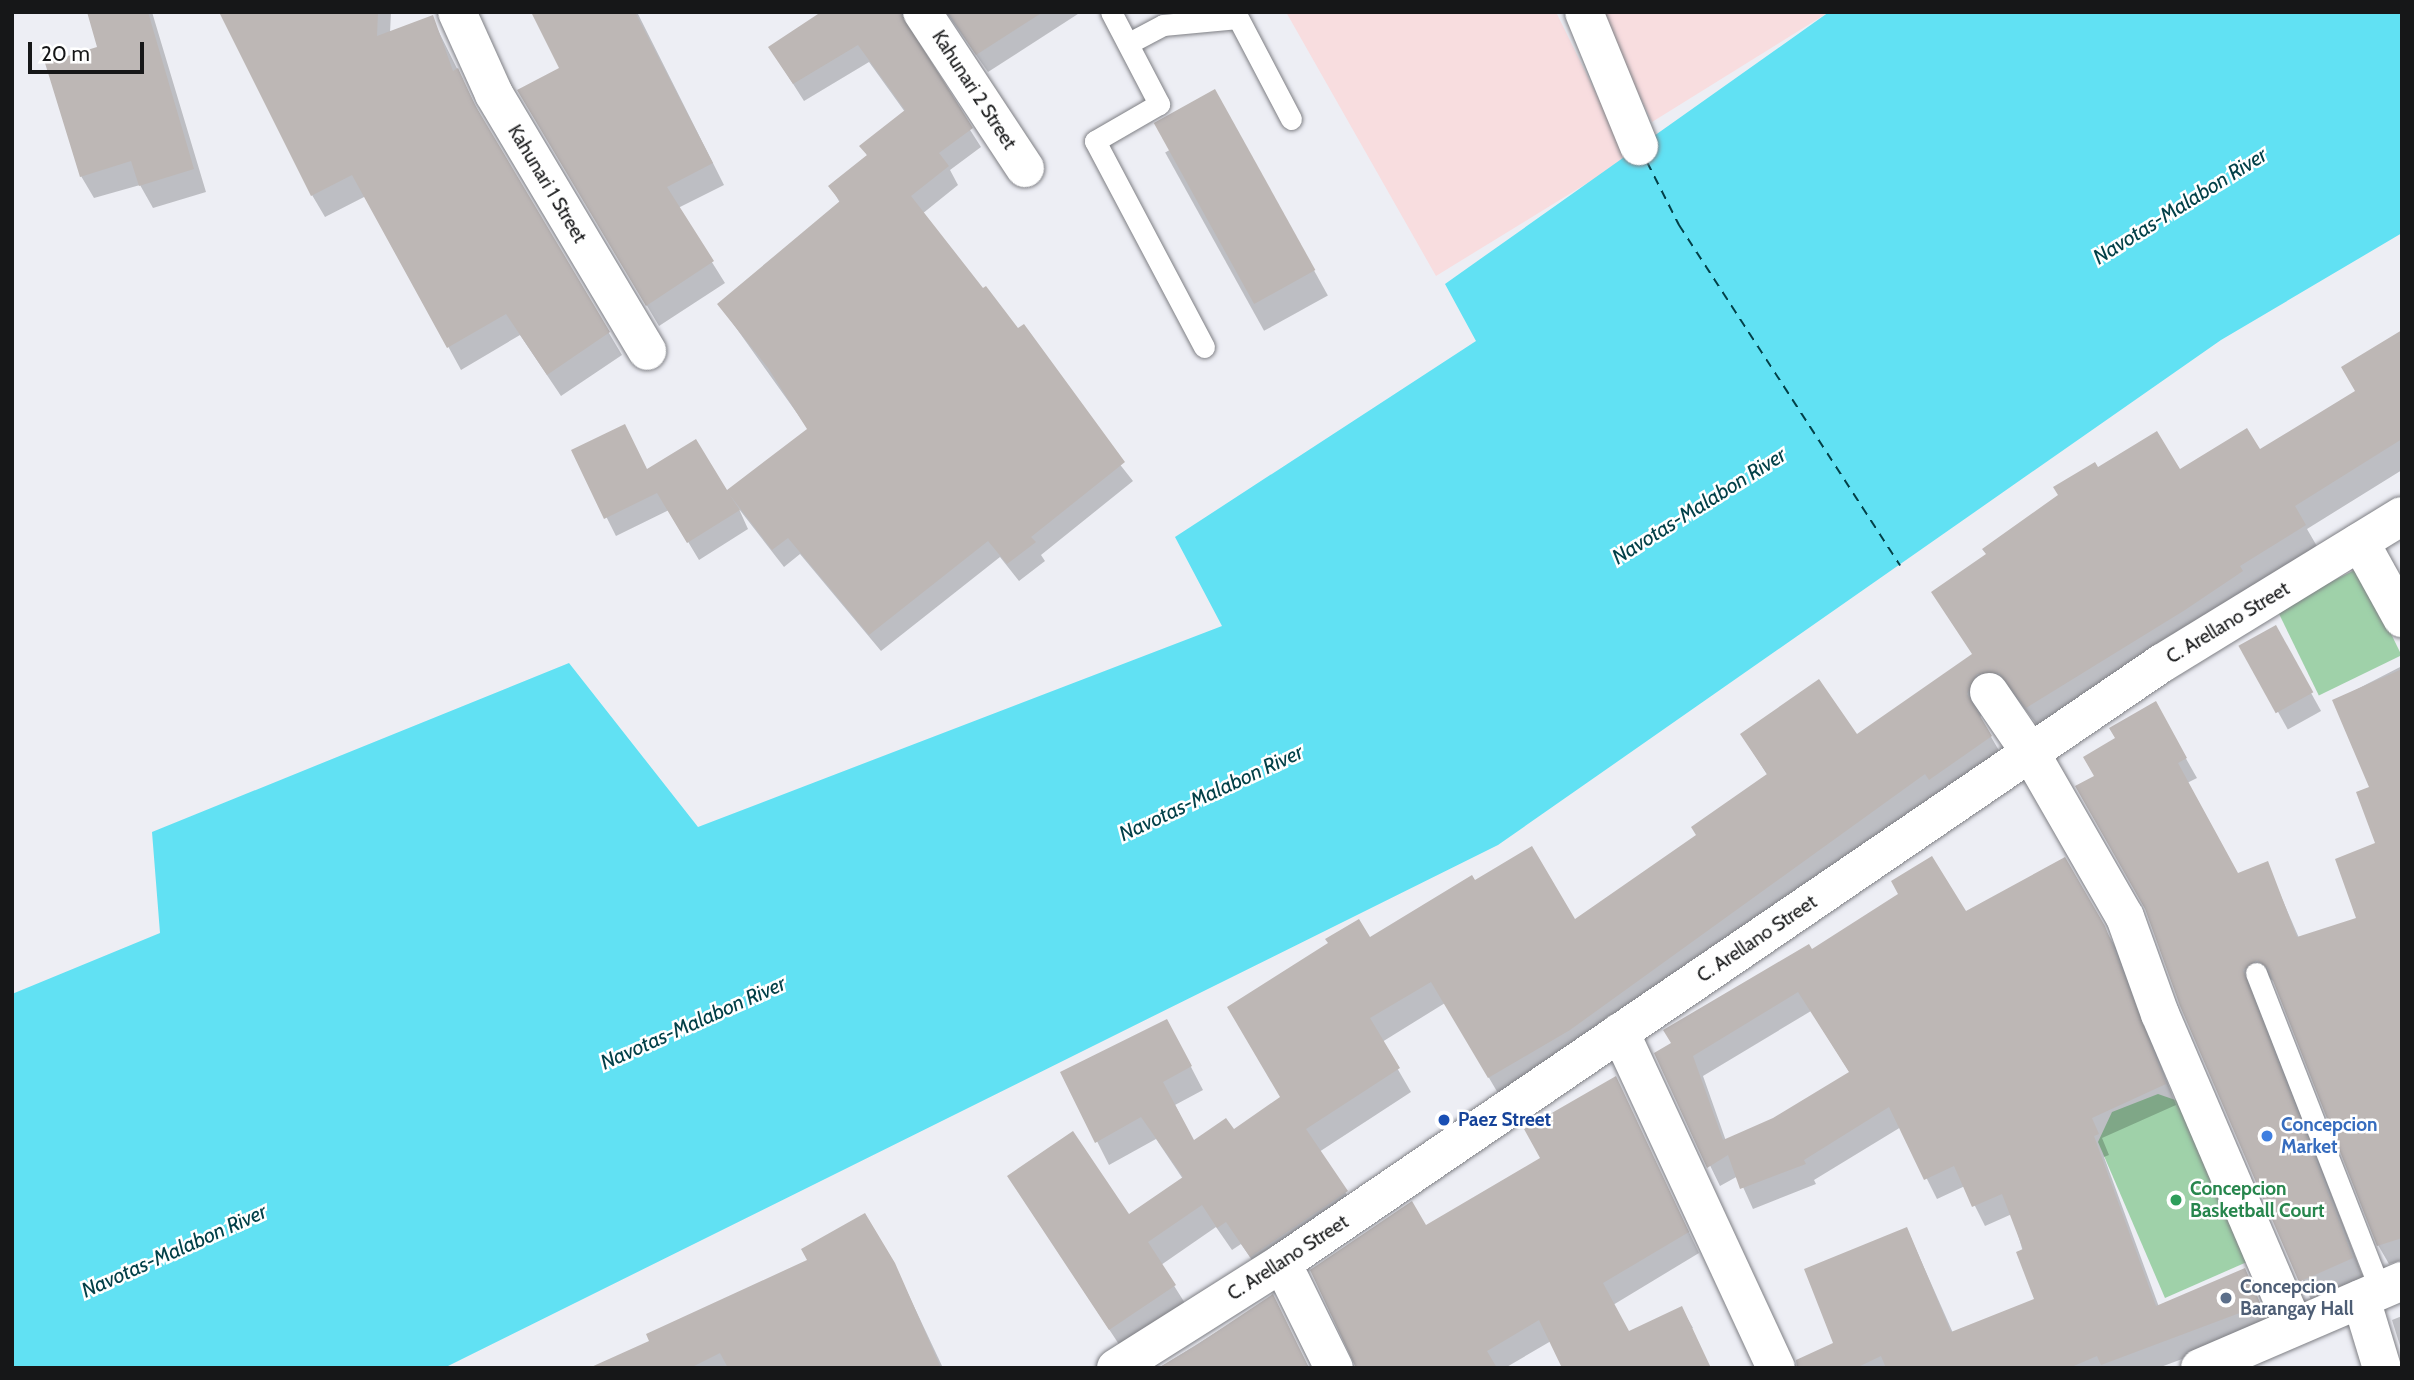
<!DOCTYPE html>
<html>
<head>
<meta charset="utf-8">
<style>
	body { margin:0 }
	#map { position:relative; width:2414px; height:1380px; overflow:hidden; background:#edeef4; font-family:Cabin,sans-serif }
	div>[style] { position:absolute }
	.industrial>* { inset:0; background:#f8dddf }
	.green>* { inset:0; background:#9fd1a9; transform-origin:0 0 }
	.water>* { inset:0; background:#61e1f3 }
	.shadow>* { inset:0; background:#0003; transform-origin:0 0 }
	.ferry>* { height:2px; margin-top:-1px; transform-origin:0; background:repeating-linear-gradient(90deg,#024048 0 9px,transparent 0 16px) }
	.building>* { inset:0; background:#bdb7b5; transform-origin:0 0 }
	.roads { filter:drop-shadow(0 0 2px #7e7f84) drop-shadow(0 0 2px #7e7f84) }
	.service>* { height:21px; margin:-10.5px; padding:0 10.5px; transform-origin:10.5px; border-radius:10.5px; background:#fff }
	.minor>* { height:38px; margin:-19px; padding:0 19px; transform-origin:19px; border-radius:19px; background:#fff }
	.secondary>* { height:38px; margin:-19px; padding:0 19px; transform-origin:19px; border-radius:19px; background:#fff }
	.dots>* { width:19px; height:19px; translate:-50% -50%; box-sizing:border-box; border:4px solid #fff; border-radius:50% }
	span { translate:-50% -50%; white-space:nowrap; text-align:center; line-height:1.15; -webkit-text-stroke:5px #fff; paint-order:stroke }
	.street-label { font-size:19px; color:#161718 }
	.transit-label { font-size:19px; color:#164399; font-weight:700 }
	.left { translate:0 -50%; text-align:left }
	.shop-label { font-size:19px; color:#366cbe; font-weight:700 }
	.leisure-label { font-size:19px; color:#27864d; font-weight:700 }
	.service-label { font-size:19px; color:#4e5e75; font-weight:700 }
	.water-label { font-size:21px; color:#024048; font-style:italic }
	.frame { position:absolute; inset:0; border:14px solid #161718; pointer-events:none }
	.scale { position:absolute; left:28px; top:42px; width:116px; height:32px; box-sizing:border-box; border:4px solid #161718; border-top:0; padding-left:9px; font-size:21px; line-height:24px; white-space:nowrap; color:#161718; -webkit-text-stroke:5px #fff; paint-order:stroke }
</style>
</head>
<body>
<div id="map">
	<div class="industrial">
		<i style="clip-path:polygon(1286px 12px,1556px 12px,1628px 158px,1436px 276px)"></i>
		<i style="clip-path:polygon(1599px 12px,1829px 12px,1652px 122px)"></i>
	</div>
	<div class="green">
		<i style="left:2359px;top:568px;width:97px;height:92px;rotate:64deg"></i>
		<i style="clip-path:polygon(2158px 1094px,2184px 1103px,2256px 1258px,2165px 1298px,2098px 1142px,2112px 1112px)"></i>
	</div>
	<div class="water">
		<i style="clip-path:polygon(1829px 12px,2402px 12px,2402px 233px,2221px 340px,1498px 845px,444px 1368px,12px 1368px,12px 994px,160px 933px,152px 832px,569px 663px,698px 827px,1222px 626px,1175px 537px,1476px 341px,1445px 284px)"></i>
	</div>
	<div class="shadow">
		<i style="clip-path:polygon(89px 12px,152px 12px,206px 192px,153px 208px,140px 185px,94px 198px,81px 176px,100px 48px)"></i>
		<i style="clip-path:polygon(328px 12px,391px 12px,390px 33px,432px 18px,486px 127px,622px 355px,561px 396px,520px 335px,461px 370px,366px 196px,325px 217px,312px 195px)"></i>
		<i style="clip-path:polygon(533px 12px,637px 12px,724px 185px,678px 208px,725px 283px,659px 326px,519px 90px,561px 69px)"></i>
		<i style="clip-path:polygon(820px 12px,924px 12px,913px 41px,981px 147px,950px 170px,958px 185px,922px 214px,1133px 481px,1041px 555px,1045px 561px,1019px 581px,1000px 557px,881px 651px,800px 554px,784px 567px,739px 509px,748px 529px,699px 560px,669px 510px,616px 536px,573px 451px,726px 492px,809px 430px,719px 304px,840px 203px,831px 187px,868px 157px,862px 146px,905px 112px,869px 62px,804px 101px,781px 65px)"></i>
		<i style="clip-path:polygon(946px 12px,1081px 12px,988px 72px)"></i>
		<i style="left:1229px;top:117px;width:204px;height:73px;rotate:61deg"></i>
		<i style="clip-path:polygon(2402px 343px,2402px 470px,2307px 529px,2318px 548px,2041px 730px,2014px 695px,1990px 696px,1980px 718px,2004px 759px,1502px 1100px,1445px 1003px,1382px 1042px,1411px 1092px,1319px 1152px,1360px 1215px,1265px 1279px,1241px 1244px,1232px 1250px,1216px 1227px,1161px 1265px,1188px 1308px,1124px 1352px,1009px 1177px,1128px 1216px,1183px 1179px,1156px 1139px,1109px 1165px,1062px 1072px,1179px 1044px,1203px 1090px,1175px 1105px,1194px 1142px,1233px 1131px,1282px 1098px,1370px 939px,1474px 883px,1575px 921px,1698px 836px,1768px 776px,1742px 735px,1856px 736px,1973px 655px,1988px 555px,2097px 470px,2180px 471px,2260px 451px,2357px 392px)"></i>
		<i style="left:2275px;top:628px;width:95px;height:38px;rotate:61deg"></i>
		<i style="clip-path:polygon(2402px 666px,2402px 1260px,2389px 1264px,2378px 1245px,2276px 983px,2269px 978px,2253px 990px,2363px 1277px,2311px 1300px,2096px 776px,2118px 739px,2155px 704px,2197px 778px,2187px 783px,2238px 876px,2267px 864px,2299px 938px,2358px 919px,2377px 844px,2371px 788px,2334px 701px)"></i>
		<i style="clip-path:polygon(evenodd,2065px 859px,2116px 948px,2176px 1105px,2102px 1138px,2109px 1155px,2104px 1157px,2159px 1307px,2244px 1270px,2271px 1326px,2158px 1368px,1798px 1368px,1835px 1344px,1907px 1229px,1953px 1333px,2037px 1300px,2012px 1214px,1985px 1226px,1965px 1186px,1937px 1199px,1901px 1127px,1814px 1180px,1816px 1184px,1753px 1209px,1738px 1176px,1720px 1186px,1656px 1054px,1812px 952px,1966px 914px,2065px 859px,1811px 1011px,1850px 1073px,1774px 1120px,1726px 1141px,1703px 1076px,1811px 1011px)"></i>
		<i style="clip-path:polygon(1615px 1078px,1699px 1253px,1613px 1305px,1629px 1333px,1682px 1309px,1693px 1328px,1551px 1341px,1505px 1368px,1357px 1368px,1426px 1227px,1542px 1159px)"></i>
		<i style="clip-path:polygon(894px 1264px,943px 1368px,596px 1368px)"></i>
		<i style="clip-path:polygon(1273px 1297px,1309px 1368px,1159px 1368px)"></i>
		<i style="clip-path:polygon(2402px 1316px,2402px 1352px,2392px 1320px)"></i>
	</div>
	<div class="ferry">
		<i style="left:1647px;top:162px;width:71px;rotate:63.1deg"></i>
		<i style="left:1679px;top:225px;width:406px;rotate:57deg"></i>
	</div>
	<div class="building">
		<i style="clip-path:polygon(87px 12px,148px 12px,194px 169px,139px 186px,131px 161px,80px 177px,45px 63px,97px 47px)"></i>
		<i style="clip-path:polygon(219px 12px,378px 12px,377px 36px,433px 15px,453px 71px,458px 68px,475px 105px,610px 332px,547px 375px,506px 314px,447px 348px,352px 175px,311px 196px)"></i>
		<i style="clip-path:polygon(531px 12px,635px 12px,713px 163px,667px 187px,714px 261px,646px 306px,517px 90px,559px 68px)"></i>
		<i style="clip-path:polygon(821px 12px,900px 12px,973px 128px,939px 153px,949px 166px,911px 196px,983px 288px,986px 286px,1018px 328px,1024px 324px,1125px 462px,1031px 537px,1036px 542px,1007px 564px,988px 541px,869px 635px,788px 538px,772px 550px,729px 494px,740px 510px,687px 543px,657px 493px,604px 519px,571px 450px,625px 424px,647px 469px,696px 439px,727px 490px,807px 429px,768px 368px,717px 304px,840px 201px,828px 186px,867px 155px,859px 146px,905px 110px,858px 45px,793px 84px,768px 47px)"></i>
		<i style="clip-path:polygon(948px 12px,1043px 12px,976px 55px)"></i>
		<i style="left:1215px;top:89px;width:207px;height:70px;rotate:61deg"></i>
		<i style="clip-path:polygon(2402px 330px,2402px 439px,2295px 506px,2306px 525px,2240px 566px,2243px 571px,2185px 610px,2026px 708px,1999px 673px,1977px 674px,1967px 694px,1992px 736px,1929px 780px,1925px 774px,1570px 1030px,1488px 1078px,1431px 982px,1370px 1018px,1400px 1068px,1306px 1129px,1348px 1191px,1250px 1257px,1226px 1222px,1217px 1228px,1202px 1205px,1148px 1242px,1176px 1285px,1109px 1330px,1007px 1176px,1073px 1131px,1129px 1214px,1183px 1177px,1141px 1117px,1095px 1143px,1060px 1072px,1167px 1019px,1192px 1066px,1163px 1082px,1194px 1140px,1226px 1118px,1234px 1129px,1280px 1097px,1227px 1007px,1328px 943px,1325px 939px,1359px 919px,1370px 937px,1472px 875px,1475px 880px,1532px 846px,1575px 919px,1696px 835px,1691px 827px,1767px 774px,1740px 734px,1819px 679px,1857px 734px,1972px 654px,1931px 592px,1986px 554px,1982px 549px,2058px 495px,2053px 487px,2095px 462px,2098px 467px,2157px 431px,2180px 469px,2247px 428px,2260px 449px,2355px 391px,2341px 367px)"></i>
		<i style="left:2276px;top:625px;width:77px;height:43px;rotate:61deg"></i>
		<i style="clip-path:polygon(2402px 669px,2402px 1238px,2377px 1246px,2268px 968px,2257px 960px,2243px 970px,2353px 1258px,2299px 1282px,2180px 1006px,2145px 909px,2075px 786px,2094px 776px,2083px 757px,2115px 738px,2109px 728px,2156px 701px,2187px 758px,2178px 763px,2238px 873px,2268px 861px,2297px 937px,2356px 918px,2335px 859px,2375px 843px,2356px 792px,2369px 787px,2332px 700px)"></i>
		<i style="clip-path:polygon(evenodd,1932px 856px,1966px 911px,2065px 857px,2105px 926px,2166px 1084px,2092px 1118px,2099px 1134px,2094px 1136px,2156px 1306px,2245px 1268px,2261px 1305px,2101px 1365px,2097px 1356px,2069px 1368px,1886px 1368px,1881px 1356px,1856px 1368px,1797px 1368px,1796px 1360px,1833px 1343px,1804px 1269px,1907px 1227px,1951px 1332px,2034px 1299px,2016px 1252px,2023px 1249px,2002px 1194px,1972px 1207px,1954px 1166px,1924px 1180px,1889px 1107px,1804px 1160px,1806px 1164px,1740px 1189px,1728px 1155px,1707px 1168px,1654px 1053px,1671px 1043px,1663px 1030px,1809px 944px,1812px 949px,1898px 894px,1891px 881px,1932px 856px,1798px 992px,1849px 1072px,1773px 1118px,1723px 1140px,1693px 1056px,1798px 992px)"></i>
		<i style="clip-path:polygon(1616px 1076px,1689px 1232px,1603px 1283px,1629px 1331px,1682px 1306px,1711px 1368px,1562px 1368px,1539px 1320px,1487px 1351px,1497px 1368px,1356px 1368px,1310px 1270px,1412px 1201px,1426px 1225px,1540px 1158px,1524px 1129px)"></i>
		<i style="clip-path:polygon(865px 1213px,895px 1263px,941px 1368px,728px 1368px,720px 1353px,690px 1368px,589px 1368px,649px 1341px,646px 1334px,807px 1260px,801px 1249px)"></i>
		<i style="clip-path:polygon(1273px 1294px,1309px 1368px,1158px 1368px,1195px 1346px)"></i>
	</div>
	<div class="roads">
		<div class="service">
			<i style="left:1111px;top:12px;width:104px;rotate:62.4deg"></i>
			<i style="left:1159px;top:104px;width:74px;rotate:150deg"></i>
			<i style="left:1095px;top:141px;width:233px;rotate:62.1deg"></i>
			<i style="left:1129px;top:43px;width:38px;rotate:-28deg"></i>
			<i style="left:1163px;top:25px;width:75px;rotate:-5.3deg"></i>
			<i style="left:1238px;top:18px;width:114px;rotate:62.3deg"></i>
			<i style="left:2256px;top:973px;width:340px;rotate:68.6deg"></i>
		</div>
		<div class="minor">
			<i style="left:457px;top:12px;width:90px;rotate:65.7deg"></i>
			<i style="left:494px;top:94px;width:299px;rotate:59.2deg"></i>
			<i style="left:922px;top:12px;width:187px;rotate:56.6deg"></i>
			<i style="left:1584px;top:12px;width:145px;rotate:67.7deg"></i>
			<i style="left:2360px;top:542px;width:87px;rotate:61.1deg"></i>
			<i style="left:1989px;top:692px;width:73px;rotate:55.7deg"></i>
			<i style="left:2030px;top:752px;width:190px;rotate:60.1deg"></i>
			<i style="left:2125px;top:917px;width:103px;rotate:70.2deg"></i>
			<i style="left:2160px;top:1014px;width:340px;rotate:66.8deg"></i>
			<i style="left:1620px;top:1032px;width:370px;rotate:65.1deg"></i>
			<i style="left:1282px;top:1263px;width:117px;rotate:63.7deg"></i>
			<i style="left:2361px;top:1299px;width:72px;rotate:73.1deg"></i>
		</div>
		<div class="secondary">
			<i style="left:1116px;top:1368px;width:196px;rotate:-32.3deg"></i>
			<i style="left:1282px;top:1263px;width:1065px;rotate:-34.29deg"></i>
			<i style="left:2162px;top:663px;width:281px;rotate:-31.5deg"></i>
			<i style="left:2200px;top:1368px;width:220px;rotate:-23.3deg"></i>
		</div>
	</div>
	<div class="dots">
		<i style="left:1444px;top:1120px;background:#1a4fb4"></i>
		<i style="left:2267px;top:1136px;background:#3f7fe0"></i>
		<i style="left:2176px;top:1200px;background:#2e9e5b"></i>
		<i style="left:2226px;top:1298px;background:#5c6f8a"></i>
	</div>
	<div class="street-label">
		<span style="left:974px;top:90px;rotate:57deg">Kahunari 2 Street</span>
		<span style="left:547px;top:184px;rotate:59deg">Kahunari 1 Street</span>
		<span style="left:2228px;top:623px;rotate:-31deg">C. Arellano Street</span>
		<span style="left:1757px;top:939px;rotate:-34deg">C. Arellano Street</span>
		<span style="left:1288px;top:1258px;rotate:-33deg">C. Arellano Street</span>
	</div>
	<div class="transit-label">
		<span class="left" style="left:1458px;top:1120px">Paez Street</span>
	</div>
	<div class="shop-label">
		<span class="left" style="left:2281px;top:1136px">Concepcion<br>Market</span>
	</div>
	<div class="leisure-label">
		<span class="left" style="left:2190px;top:1200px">Concepcion<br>Basketball Court</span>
	</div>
	<div class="service-label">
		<span class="left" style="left:2240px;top:1298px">Concepcion<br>Barangay Hall</span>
	</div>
	<div class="water-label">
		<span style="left:2180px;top:206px;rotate:-32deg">Navotas-Malabon River</span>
		<span style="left:1699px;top:506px;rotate:-32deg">Navotas-Malabon River</span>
		<span style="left:1211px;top:793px;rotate:-25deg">Navotas-Malabon River</span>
		<span style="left:693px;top:1023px;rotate:-24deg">Navotas-Malabon River</span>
		<span style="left:174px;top:1251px;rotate:-24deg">Navotas-Malabon River</span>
	</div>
	<div class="frame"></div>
	<div class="scale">20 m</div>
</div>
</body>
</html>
